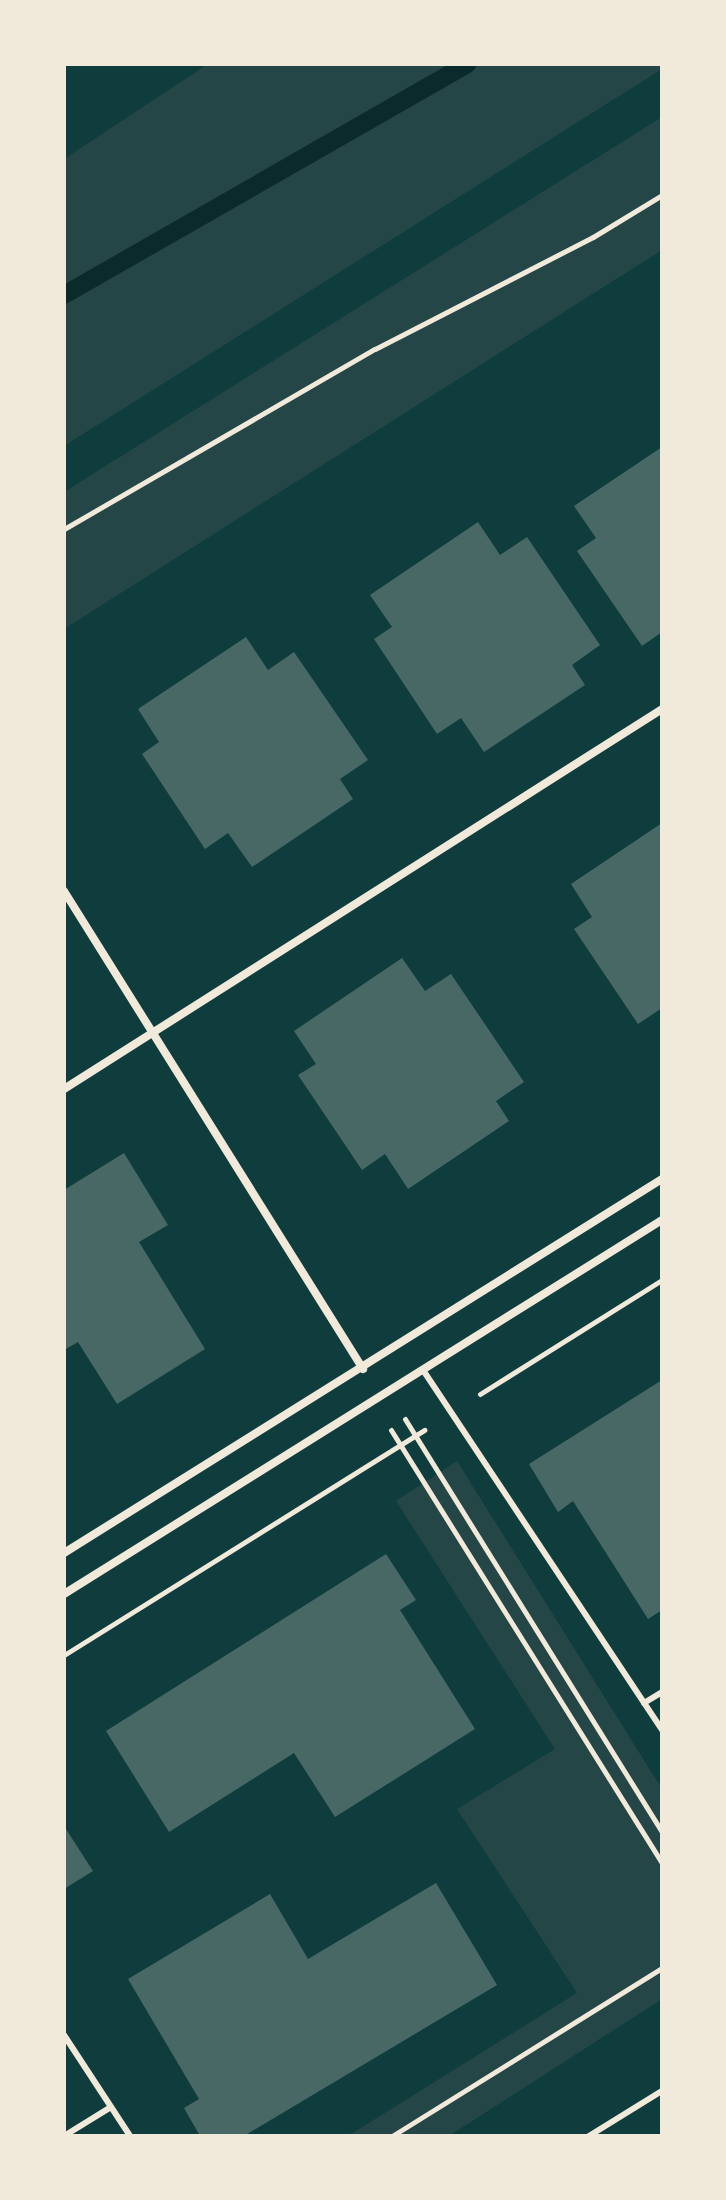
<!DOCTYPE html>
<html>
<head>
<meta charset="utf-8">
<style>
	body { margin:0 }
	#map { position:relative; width:726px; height:2200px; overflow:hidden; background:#0f3d3e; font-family:"Varela Round",sans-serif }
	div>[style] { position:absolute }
	.green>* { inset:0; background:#244646 }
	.stream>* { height:18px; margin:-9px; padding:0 9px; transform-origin:9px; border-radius:9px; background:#0a2a2b }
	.building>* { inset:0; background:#486865 }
	.path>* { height:5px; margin:-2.5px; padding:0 2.5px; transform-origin:2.5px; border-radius:2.5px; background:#f1e9da }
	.service>* { height:6px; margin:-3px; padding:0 3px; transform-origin:3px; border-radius:3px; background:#f1e9da }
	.minor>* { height:8px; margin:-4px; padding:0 4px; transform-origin:4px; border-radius:4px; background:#f1e9da }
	span { translate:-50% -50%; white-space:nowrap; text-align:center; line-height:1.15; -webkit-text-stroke:6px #f1e9da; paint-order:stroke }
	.frame { position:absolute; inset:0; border:66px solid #f1e9da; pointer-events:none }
</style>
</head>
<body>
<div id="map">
	<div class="green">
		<i style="clip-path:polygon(208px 64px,662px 64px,662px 69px,64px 446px,64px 159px)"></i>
		<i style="clip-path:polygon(662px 117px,662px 250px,64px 629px,64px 492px)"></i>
		<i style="clip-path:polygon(457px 1461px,662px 1789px,662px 1999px,449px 2136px,348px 2136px,577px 1993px,457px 1809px,555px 1749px,396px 1501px)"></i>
	</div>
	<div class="stream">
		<i style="left:64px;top:295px;width:465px;rotate:-29.8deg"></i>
	</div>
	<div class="building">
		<i style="clip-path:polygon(662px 447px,662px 632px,642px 646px,577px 551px,596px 538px,574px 506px)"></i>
		<i style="clip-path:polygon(478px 522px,500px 555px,527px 537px,600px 645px,572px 665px,585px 685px,484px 752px,461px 718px,437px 734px,374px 639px,392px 627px,370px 595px)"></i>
		<i style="clip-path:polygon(246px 637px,268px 670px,294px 652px,368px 760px,340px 779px,353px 799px,252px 867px,228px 833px,205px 849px,142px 754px,159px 742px,138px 709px)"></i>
		<i style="clip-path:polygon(662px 823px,662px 1008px,638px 1024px,574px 929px,592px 917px,571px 884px)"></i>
		<i style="clip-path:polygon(402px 958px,425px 991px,451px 974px,524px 1082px,496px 1101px,509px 1121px,408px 1189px,385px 1154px,362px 1170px,298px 1075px,316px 1064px,294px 1031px)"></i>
		<i style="clip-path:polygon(124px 1153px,168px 1225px,139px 1242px,205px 1349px,117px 1404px,78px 1342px,64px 1350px,64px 1190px)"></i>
		<i style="clip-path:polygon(662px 1380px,662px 1610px,648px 1619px,573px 1501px,558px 1512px,529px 1464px)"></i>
		<i style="clip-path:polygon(386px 1554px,416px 1600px,400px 1610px,475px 1729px,335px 1817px,294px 1753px,169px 1832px,106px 1731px)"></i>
		<i style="clip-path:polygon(64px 1826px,93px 1871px,64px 1889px)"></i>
		<i style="clip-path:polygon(436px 1883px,497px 1985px,244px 2136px,200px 2136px,184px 2108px,199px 2099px,128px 1979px,270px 1894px,308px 1959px)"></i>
	</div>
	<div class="path">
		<i style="left:64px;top:529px;width:359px;rotate:-30.1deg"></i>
		<i style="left:375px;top:349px;width:245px;rotate:-27.2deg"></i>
		<i style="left:593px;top:237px;width:81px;rotate:-31.3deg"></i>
		<i style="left:480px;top:1394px;width:215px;rotate:-32.1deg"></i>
		<i style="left:405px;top:1419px;width:486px;rotate:58.1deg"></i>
		<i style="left:391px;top:1430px;width:511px;rotate:57.96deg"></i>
		<i style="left:64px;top:1655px;width:425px;rotate:-32deg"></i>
		<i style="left:392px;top:2136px;width:318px;rotate:-31.9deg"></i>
	</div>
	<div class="service">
		<i style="left:423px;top:1370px;width:432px;rotate:56.4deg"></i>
		<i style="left:644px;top:1703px;width:21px;rotate:-31deg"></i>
		<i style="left:64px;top:2035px;width:121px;rotate:56.8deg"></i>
		<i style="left:64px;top:2136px;width:55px;rotate:-31.7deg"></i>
		<i style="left:589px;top:2136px;width:86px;rotate:-31.7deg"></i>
	</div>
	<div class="minor">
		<i style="left:64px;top:891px;width:564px;rotate:57.97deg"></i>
		<i style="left:64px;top:1089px;width:709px;rotate:-32.43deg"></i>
		<i style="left:64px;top:1553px;width:705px;rotate:-32.02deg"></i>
		<i style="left:64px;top:1594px;width:705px;rotate:-32.02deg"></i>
	</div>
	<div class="frame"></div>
</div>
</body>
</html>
